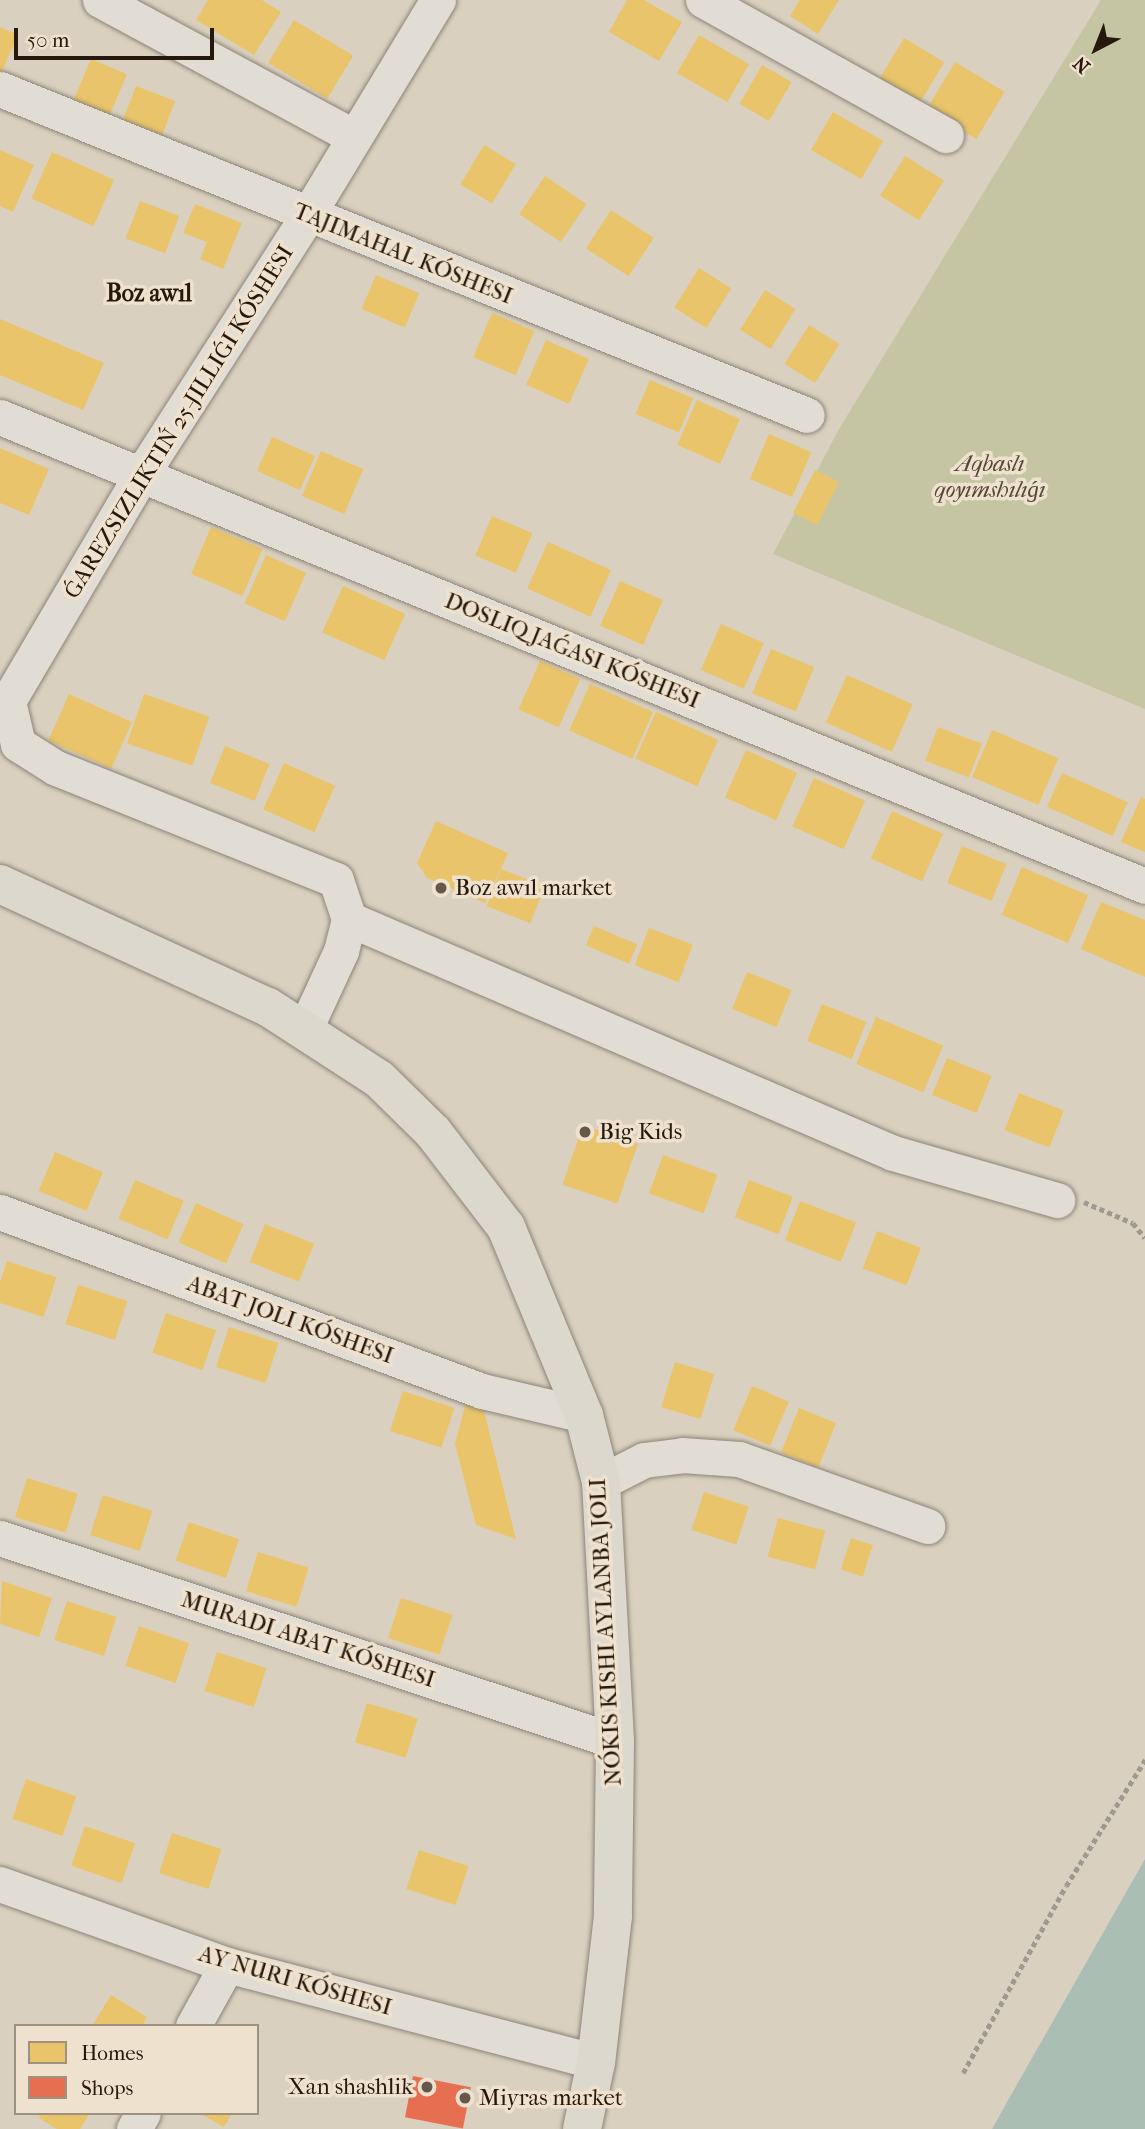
<!DOCTYPE html>
<html>
<head>
<meta charset="utf-8">
<style>
	body { margin:0 }
	#map { position:relative; width:1145px; height:2129px; overflow:hidden; background:#dad0bf; font-family:"IM FELL French Canon",serif }
	div>[style] { position:absolute }
	.green>* { inset:0; background:#c5c5a4 }
	.water>* { inset:0; background:#aabeb4 }
	.homes>* { inset:0; background:#e9c46a; transform-origin:0 0 }
	.shops>* { inset:0; background:#e76f51; transform-origin:0 0 }
	.path>* { height:4.5px; margin-top:-2.25px; transform-origin:0; background:repeating-linear-gradient(90deg,#9e9a92 0 5px,transparent 0 8.5px) }
	.roads { filter:drop-shadow(0 0 2px #8c8479) drop-shadow(0 0 2px #8c8479) }
	.minor>* { height:35px; margin:-17.5px; padding:0 17.5px; transform-origin:17.5px; border-radius:17.5px; background:#e2ddd4 }
	.major>* { height:38px; margin:-19px; padding:0 19px; transform-origin:19px; border-radius:19px; background:#ddd8cd }
	.dots>* { width:19px; height:19px; translate:-50% -50%; box-sizing:border-box; border:4px solid #eee2ce; border-radius:50% }
	span { translate:-50% -50%; white-space:nowrap; text-align:center; line-height:1.15; -webkit-text-stroke:7px #eee2ce; paint-order:stroke }
	.street-label { font-size:23px; color:#26180c }
	.park-label { font-size:23px; color:#514933; font-style:italic }
	.poi-label { font-size:23px; color:#26180c }
	.left { translate:0 -50%; text-align:left }
	.right { translate:-100% -50%; text-align:right }
	.neighbourhood-label { font-size:24px; color:#26180c; font-weight:700 }
	.legend { position:absolute; left:14px; top:2024px; width:245px; height:91px; box-sizing:border-box; background:#eee2ce; border:2px solid #9e9180; margin:0; padding:9px 12px; list-style:none; font-size:21px; color:#26180c }
	.legend li { display:flex; align-items:center; gap:14px; height:35px }
	.legend b { width:35px; border:2px solid #9e9180 }
	.north { position:absolute; left:1061px; top:14px; width:70px; height:70px; -webkit-text-stroke:5px #eee2ce; paint-order:stroke; rotate:222deg; font-size:19px; font-weight:700; line-height:28px; text-align:center; color:#26180c }
	.north::after { content:''; display:block; margin:auto; width:24px; height:32px; background:#26180c; clip-path:polygon(50% 0,100% 100%,50% 72%,0 100%) }
	.scale { position:absolute; left:14px; top:28px; width:200px; height:32px; box-sizing:border-box; border:4px solid #26180c; border-top:0; padding-left:9px; font-size:21px; line-height:24px; white-space:nowrap; color:#26180c; -webkit-text-stroke:5px #eee2ce; paint-order:stroke }
</style>
</head>
<body>
<div id="map">
	<div class="green">
		<i style="clip-path:polygon(1101px 0,1145px 0,1145px 709px,773px 554px,839px 429px)"></i>
	</div>
	<div class="water">
		<i style="clip-path:polygon(1145px 1859px,1145px 2129px,992px 2129px,1006px 2104px)"></i>
	</div>
	<div class="homes">
		<i style="clip-path:polygon(208px 0,262px 0,281px 12px,254px 55px,196px 20px)"></i>
		<i style="clip-path:polygon(627px 0,644px 0,682px 22px,659px 61px,609px 32px)"></i>
		<i style="clip-path:polygon(800px 0,839px 0,818px 34px,790px 16px)"></i>
		<i style="left:294px;top:20px;width:69px;height:50px;rotate:31deg"></i>
		<i style="clip-path:polygon(0 27px,18px 35px,0 76px)"></i>
		<i style="left:699px;top:35px;width:58px;height:44px;rotate:30deg"></i>
		<i style="left:904px;top:38px;width:47px;height:48px;rotate:31deg"></i>
		<i style="left:91px;top:59px;width:39px;height:52px;rotate:23deg"></i>
		<i style="left:955px;top:62px;width:58px;height:55px;rotate:31deg"></i>
		<i style="left:762px;top:65px;width:34px;height:45px;rotate:30deg"></i>
		<i style="left:136px;top:86px;width:42px;height:39px;rotate:21deg"></i>
		<i style="left:833px;top:112px;width:58px;height:44px;rotate:30deg"></i>
		<i style="left:484px;top:145px;width:37px;height:46px;rotate:31deg"></i>
		<i style="clip-path:polygon(0 150px,34px 165px,13px 212px,0 206px)"></i>
		<i style="left:52px;top:152px;width:68px;height:51px;rotate:24deg"></i>
		<i style="left:905px;top:156px;width:46px;height:47px;rotate:32deg"></i>
		<i style="left:545px;top:176px;width:50px;height:46px;rotate:34deg"></i>
		<i style="left:140px;top:201px;width:42px;height:40px;rotate:21deg"></i>
		<i style="clip-path:polygon(195px 204px,242px 223px,223px 269px,200px 259px,207px 242px,183px 233px)"></i>
		<i style="left:611px;top:210px;width:51px;height:46px;rotate:33deg"></i>
		<i style="left:699px;top:268px;width:38px;height:47px;rotate:32deg"></i>
		<i style="left:376px;top:275px;width:47px;height:37px;rotate:23deg"></i>
		<i style="left:765px;top:290px;width:36px;height:47px;rotate:32deg"></i>
		<i style="left:492px;top:313px;width:46px;height:48px;rotate:23deg"></i>
		<i style="clip-path:polygon(0 319px,104px 363px,83px 410px,0 375px)"></i>
		<i style="left:809px;top:325px;width:36px;height:46px;rotate:32deg"></i>
		<i style="left:546px;top:340px;width:47px;height:49px;rotate:24deg"></i>
		<i style="left:650px;top:380px;width:47px;height:37px;rotate:23deg"></i>
		<i style="left:697px;top:400px;width:47px;height:49px;rotate:24deg"></i>
		<i style="left:769px;top:434px;width:46px;height:49px;rotate:23deg"></i>
		<i style="left:272px;top:437px;width:47px;height:37px;rotate:24deg"></i>
		<i style="clip-path:polygon(0 448px,49px 469px,29px 515px,0 503px)"></i>
		<i style="left:321px;top:451px;width:46px;height:49px;rotate:23deg"></i>
		<i style="left:815px;top:470px;width:27px;height:48px;rotate:27deg"></i>
		<i style="left:492px;top:516px;width:44px;height:43px;rotate:23deg"></i>
		<i style="left:211px;top:527px;width:56px;height:51px;rotate:23deg"></i>
		<i style="left:548px;top:542px;width:69px;height:51px;rotate:24deg"></i>
		<i style="left:266px;top:555px;width:44px;height:53px;rotate:24deg"></i>
		<i style="left:620px;top:581px;width:47px;height:49px;rotate:24deg"></i>
		<i style="left:343px;top:586px;width:68px;height:51px;rotate:24deg"></i>
		<i style="left:721px;top:624px;width:47px;height:50px;rotate:24deg"></i>
		<i style="left:771px;top:649px;width:47px;height:48px;rotate:23deg"></i>
		<i style="left:540px;top:661px;width:44px;height:53px;rotate:24deg"></i>
		<i style="left:847px;top:675px;width:72px;height:52px;rotate:24deg"></i>
		<i style="left:590px;top:684px;width:69px;height:51px;rotate:24deg"></i>
		<i style="left:69px;top:694px;width:69px;height:51px;rotate:24deg"></i>
		<i style="left:144px;top:694px;width:69px;height:52px;rotate:19deg"></i>
		<i style="left:656px;top:712px;width:68px;height:51px;rotate:24deg"></i>
		<i style="left:938px;top:727px;width:47px;height:36px;rotate:21deg"></i>
		<i style="left:992px;top:730px;width:72px;height:51px;rotate:23deg"></i>
		<i style="left:225px;top:746px;width:48px;height:40px;rotate:22deg"></i>
		<i style="left:746px;top:750px;width:56px;height:52px;rotate:24deg"></i>
		<i style="left:284px;top:763px;width:56px;height:51px;rotate:24deg"></i>
		<i style="left:1062px;top:773px;width:72px;height:37px;rotate:24deg"></i>
		<i style="left:814px;top:778px;width:56px;height:53px;rotate:24deg"></i>
		<i style="clip-path:polygon(1141px 797px,1145px 799px,1145px 852px,1121px 842px)"></i>
		<i style="left:892px;top:811px;width:56px;height:52px;rotate:24deg"></i>
		<i style="clip-path:polygon(436px 821px,508px 853px,485px 903px,427px 878px,417px 863px)"></i>
		<i style="left:962px;top:846px;width:48px;height:40px;rotate:22deg"></i>
		<i style="left:1022px;top:867px;width:72px;height:52px;rotate:23deg"></i>
		<i style="left:501px;top:869px;width:47px;height:40px;rotate:21deg"></i>
		<i style="clip-path:polygon(1101px 902px,1145px 920px,1145px 977px,1081px 949px)"></i>
		<i style="left:594px;top:926px;width:47px;height:21px;rotate:23deg"></i>
		<i style="left:649px;top:928px;width:47px;height:40px;rotate:21deg"></i>
		<i style="left:747px;top:972px;width:48px;height:40px;rotate:22deg"></i>
		<i style="left:822px;top:1004px;width:48px;height:40px;rotate:22deg"></i>
		<i style="left:876px;top:1017px;width:73px;height:51px;rotate:23deg"></i>
		<i style="left:947px;top:1058px;width:48px;height:40px;rotate:22deg"></i>
		<i style="left:1019px;top:1093px;width:48px;height:40px;rotate:21deg"></i>
		<i style="left:583px;top:1125px;width:58px;height:63px;rotate:19deg"></i>
		<i style="left:55px;top:1152px;width:52px;height:42px;rotate:23deg"></i>
		<i style="left:663px;top:1155px;width:58px;height:41px;rotate:20deg"></i>
		<i style="left:135px;top:1180px;width:53px;height:42px;rotate:23deg"></i>
		<i style="left:749px;top:1180px;width:47px;height:40px;rotate:21deg"></i>
		<i style="left:800px;top:1201px;width:60px;height:42px;rotate:21deg"></i>
		<i style="left:196px;top:1203px;width:52px;height:43px;rotate:24deg"></i>
		<i style="left:265px;top:1224px;width:53px;height:41px;rotate:22deg"></i>
		<i style="left:877px;top:1231px;width:47px;height:40px;rotate:21deg"></i>
		<i style="left:7px;top:1261px;width:52px;height:42px;rotate:18deg"></i>
		<i style="left:78px;top:1285px;width:52px;height:41px;rotate:18deg"></i>
		<i style="left:166px;top:1313px;width:53px;height:42px;rotate:19deg"></i>
		<i style="left:229px;top:1327px;width:52px;height:42px;rotate:18deg"></i>
		<i style="left:675px;top:1362px;width:41px;height:47px;rotate:17deg"></i>
		<i style="left:752px;top:1386px;width:40px;height:48px;rotate:23deg"></i>
		<i style="left:403px;top:1391px;width:54px;height:42px;rotate:18deg"></i>
		<i style="clip-path:polygon(467px 1398px,483px 1407px,516px 1539px,476px 1525px,455px 1444px)"></i>
		<i style="left:799px;top:1408px;width:40px;height:48px;rotate:22deg"></i>
		<i style="left:27px;top:1478px;width:53px;height:41px;rotate:17deg"></i>
		<i style="left:704px;top:1492px;width:47px;height:40px;rotate:18deg"></i>
		<i style="left:103px;top:1495px;width:52px;height:42px;rotate:18deg"></i>
		<i style="left:778px;top:1518px;width:49px;height:40px;rotate:15deg"></i>
		<i style="left:189px;top:1522px;width:53px;height:41px;rotate:19deg"></i>
		<i style="left:851px;top:1538px;width:23px;height:33px;rotate:18deg"></i>
		<i style="left:258px;top:1552px;width:53px;height:41px;rotate:17deg"></i>
		<i style="clip-path:polygon(2px 1581px,52px 1598px,39px 1637px,0 1624px)"></i>
		<i style="left:401px;top:1598px;width:54px;height:42px;rotate:18deg"></i>
		<i style="left:67px;top:1601px;width:52px;height:41px;rotate:18deg"></i>
		<i style="left:139px;top:1626px;width:53px;height:42px;rotate:19deg"></i>
		<i style="left:217px;top:1652px;width:52px;height:41px;rotate:18deg"></i>
		<i style="left:367px;top:1703px;width:53px;height:41px;rotate:17deg"></i>
		<i style="left:26px;top:1779px;width:53px;height:42px;rotate:19deg"></i>
		<i style="left:85px;top:1826px;width:53px;height:42px;rotate:19deg"></i>
		<i style="left:172px;top:1833px;width:52px;height:42px;rotate:18deg"></i>
		<i style="left:419px;top:1850px;width:52px;height:41px;rotate:18deg"></i>
		<i style="clip-path:polygon(111px 1995px,147px 2017px,142px 2026px,92px 2026px)"></i>
		<i style="clip-path:polygon(41px 2113px,90px 2113px,80px 2129px,57px 2129px,39px 2118px)"></i>
		<i style="clip-path:polygon(199px 2113px,232px 2113px,224px 2127px)"></i>
	</div>
	<div class="shops">
		<i style="left:413px;top:2076px;width:59px;height:42px;rotate:11deg"></i>
	</div>
	<div class="path">
		<i style="left:1084px;top:1202px;width:53px;rotate:23.2deg"></i>
		<i style="left:1133px;top:1223px;width:19px;rotate:51deg"></i>
		<i style="left:963px;top:2073px;width:213px;rotate:-61.2deg"></i>
		<i style="left:1066px;top:1886px;width:149px;rotate:-57.9deg"></i>
	</div>
	<div class="roads">
		<div class="minor">
			<i style="left:100px;top:0;width:287px;rotate:28.3deg"></i>
			<i style="left:703px;top:0;width:278px;rotate:29.1deg"></i>
			<i style="left:0;top:89px;width:870px;rotate:22deg"></i>
			<i style="left:0;top:417px;width:1237px;rotate:22.27deg"></i>
			<i style="left:349px;top:919px;width:592px;rotate:23.27deg"></i>
			<i style="left:893px;top:1153px;width:171px;rotate:16deg"></i>
			<i style="left:304px;top:1031px;width:88px;rotate:-65.2deg"></i>
			<i style="left:341px;top:951px;width:33px;rotate:-76deg"></i>
			<i style="left:349px;top:919px;width:41px;rotate:-108.4deg"></i>
			<i style="left:336px;top:880px;width:302px;rotate:-158.2deg"></i>
			<i style="left:56px;top:768px;width:45px;rotate:-147.7deg"></i>
			<i style="left:18px;top:744px;width:44px;rotate:-103.1deg"></i>
			<i style="left:8px;top:701px;width:262px;rotate:-59.5deg"></i>
			<i style="left:141px;top:475px;width:308px;rotate:-57.3deg"></i>
			<i style="left:307px;top:216px;width:253px;rotate:-58.8deg"></i>
			<i style="left:0;top:1212px;width:514px;rotate:20.37deg"></i>
			<i style="left:482px;top:1391px;width:105px;rotate:13.2deg"></i>
			<i style="left:601px;top:1482px;width:48px;rotate:-27.1deg"></i>
			<i style="left:644px;top:1460px;width:38px;rotate:-7deg"></i>
			<i style="left:682px;top:1455px;width:57px;rotate:4deg"></i>
			<i style="left:739px;top:1459px;width:200px;rotate:19.6deg"></i>
			<i style="left:0;top:1538px;width:648px;rotate:18.27deg"></i>
			<i style="left:0;top:1884px;width:241px;rotate:19.6deg"></i>
			<i style="left:227px;top:1965px;width:382px;rotate:14.7deg"></i>
			<i style="left:193px;top:2026px;width:70px;rotate:-60.9deg"></i>
			<i style="left:134px;top:2129px;width:18px;rotate:-61deg"></i>
		</div>
		<div class="major">
			<i style="left:0;top:884px;width:295px;rotate:24.7deg"></i>
			<i style="left:268px;top:1007px;width:132px;rotate:33deg"></i>
			<i style="left:379px;top:1079px;width:76px;rotate:44.5deg"></i>
			<i style="left:433px;top:1132px;width:120px;rotate:52.5deg"></i>
			<i style="left:506px;top:1227px;width:204px;rotate:67.5deg"></i>
			<i style="left:584px;top:1415px;width:69px;rotate:75.8deg"></i>
			<i style="left:601px;top:1482px;width:259px;rotate:86.9deg"></i>
			<i style="left:615px;top:1741px;width:175px;rotate:90.7deg"></i>
			<i style="left:613px;top:1916px;width:147px;rotate:96.6deg"></i>
			<i style="left:596px;top:2062px;width:68px;rotate:101.8deg"></i>
		</div>
	</div>
	<div class="dots">
		<i style="left:441px;top:888px;background:#65584b"></i>
		<i style="left:585px;top:1132px;background:#65584b"></i>
		<i style="left:427px;top:2087px;background:#65584b"></i>
		<i style="left:465px;top:2098px;background:#65584b"></i>
	</div>
	<div class="street-label">
		<span style="left:403px;top:254px;rotate:22deg">TAJIMAHAL KÓSHESI</span>
		<span style="left:179px;top:422px;rotate:-58deg">ǴAREZSIZLIKTIŃ 25-JILLIǴI KÓSHESI</span>
		<span style="left:572px;top:651px;rotate:22deg">DOSLIQ JAǴASI KÓSHESI</span>
		<span style="left:290px;top:1320px;rotate:20deg">ABAT JOLI KÓSHESI</span>
		<span style="left:606px;top:1632px;rotate:-93deg">NÓKIS KISHI AYLANBA JOLI</span>
		<span style="left:308px;top:1640px;rotate:18deg">MURADI ABAT KÓSHESI</span>
		<span style="left:295px;top:1981px;rotate:16deg">AY NURI KÓSHESI</span>
	</div>
	<div class="park-label">
		<span style="left:990px;top:477px">Aqbaslı<br>qoyımshılıǵı</span>
	</div>
	<div class="poi-label">
		<span class="left" style="left:455px;top:888px">Boz awıl market</span>
		<span class="left" style="left:599px;top:1132px">Big Kids</span>
		<span class="right" style="left:413px;top:2087px">Xan shashlik</span>
		<span class="left" style="left:479px;top:2098px">Miyras market</span>
	</div>
	<div class="neighbourhood-label">
		<span style="left:149px;top:294px">Boz awıl</span>
	</div>
	<ul class="legend">
	<li><b style="height:19px;background:#e9c46a"></b>Homes</li>
	<li><b style="height:19px;background:#e76f51"></b>Shops</li>
	</ul>
	<div class="north">N</div>
	<div class="scale">50 m</div>
</div>
</body>
</html>
